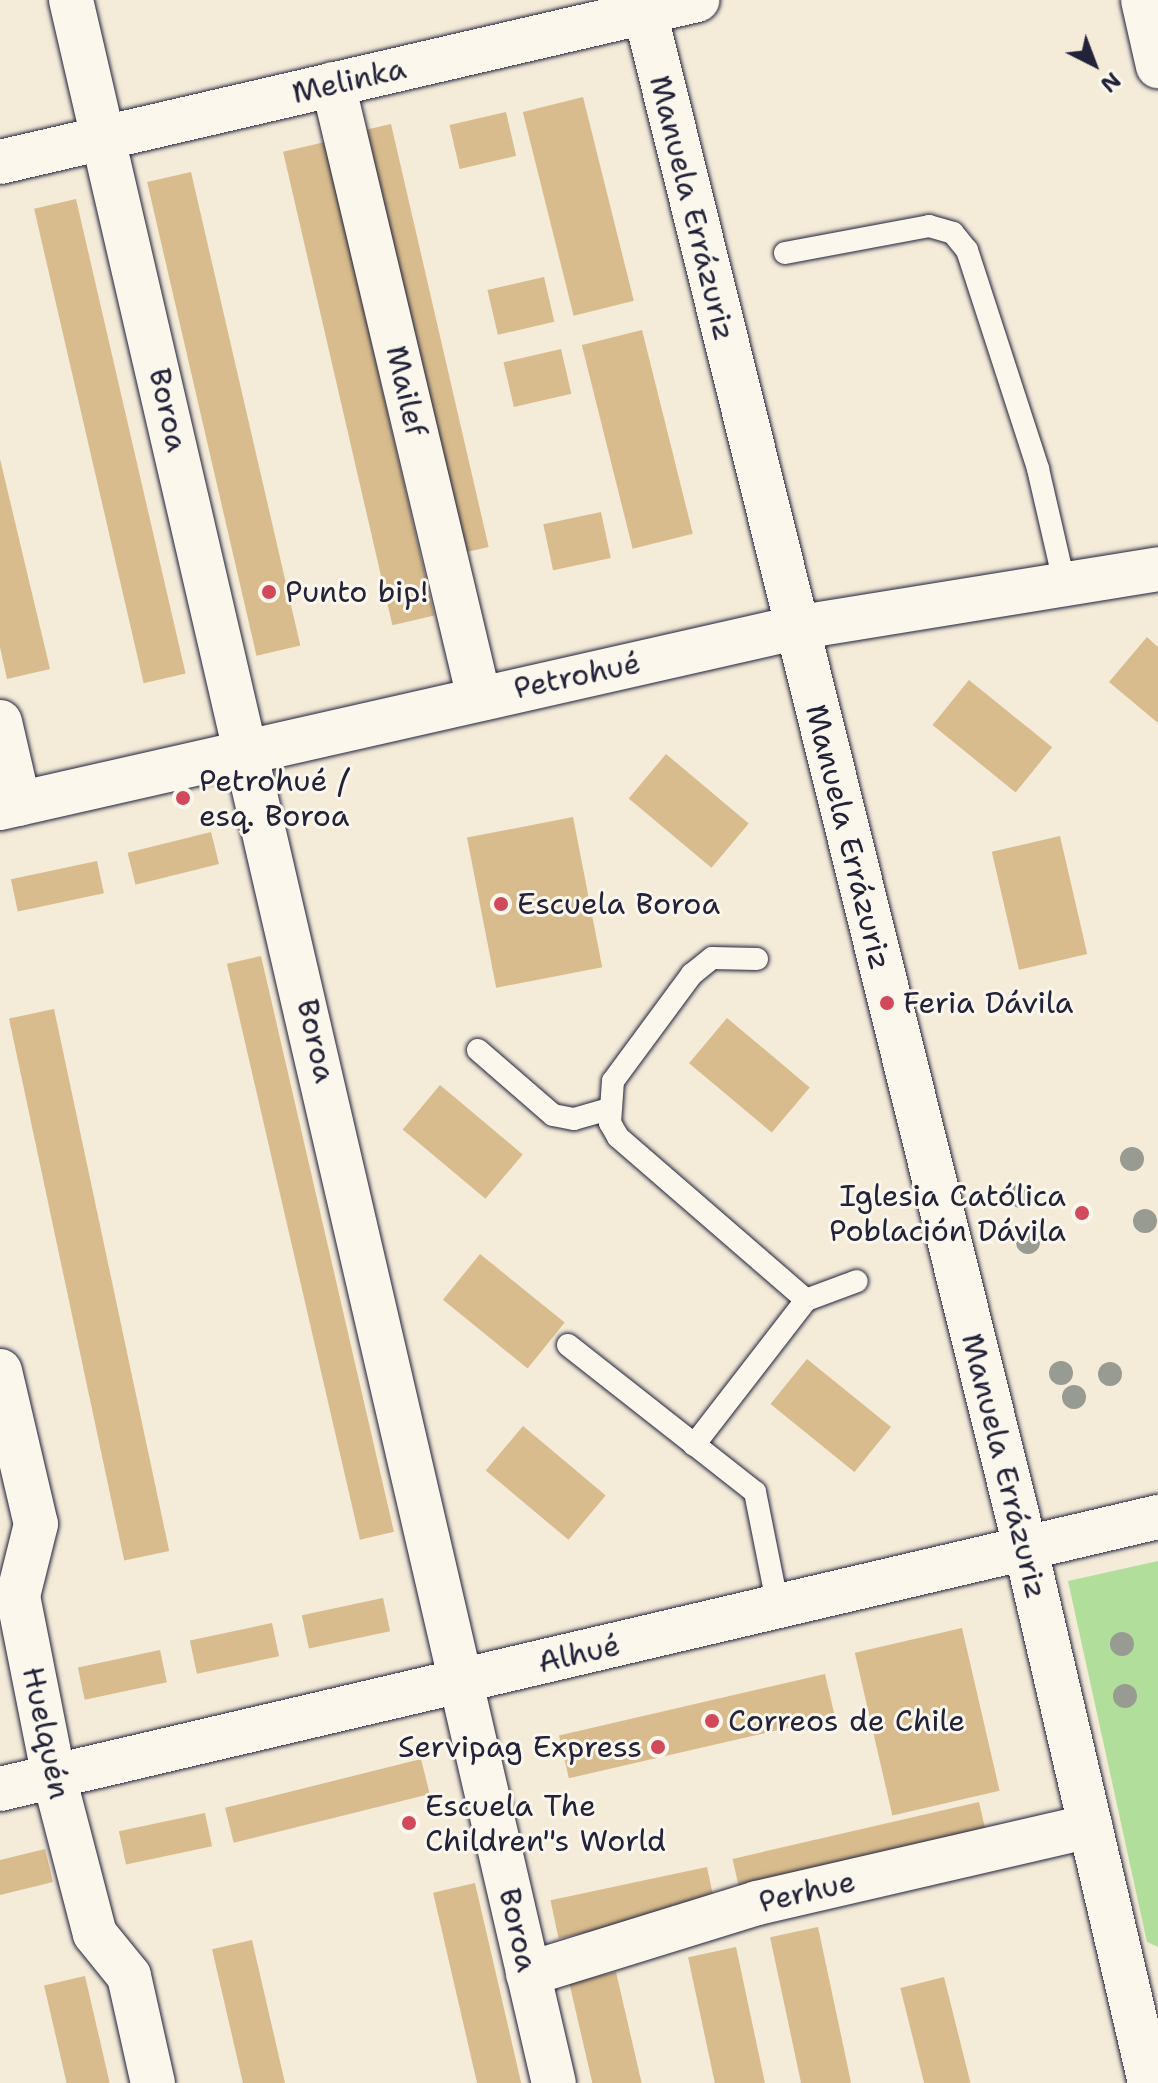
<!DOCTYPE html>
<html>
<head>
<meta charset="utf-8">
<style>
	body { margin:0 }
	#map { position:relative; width:1158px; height:2083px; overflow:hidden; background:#f4ebd9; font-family:"Shantell Sans",sans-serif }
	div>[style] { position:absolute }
	.green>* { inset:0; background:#b2de9c }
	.building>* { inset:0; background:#d8bc8d; transform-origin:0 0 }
	.roads { filter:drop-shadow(0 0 2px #22223b) drop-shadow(0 0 2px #22223b) }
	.lane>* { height:22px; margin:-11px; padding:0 11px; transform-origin:11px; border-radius:11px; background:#fbf7ec }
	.street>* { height:44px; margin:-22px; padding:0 22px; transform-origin:22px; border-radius:22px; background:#fbf7ec }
	.secondary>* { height:44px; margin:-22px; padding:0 22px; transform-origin:22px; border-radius:22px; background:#fbf7ec }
	.trees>* { width:24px; height:24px; margin:-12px; border-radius:50%; background:#989b92 }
	.dots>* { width:22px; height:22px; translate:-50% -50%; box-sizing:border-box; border:4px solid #fbf7ec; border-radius:50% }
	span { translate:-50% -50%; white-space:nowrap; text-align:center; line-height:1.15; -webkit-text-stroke:6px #fbf7ec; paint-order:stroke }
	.street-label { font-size:30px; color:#22223b }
	.poi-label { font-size:30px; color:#22223b }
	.left { translate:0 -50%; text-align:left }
	.right { translate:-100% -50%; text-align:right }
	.north { position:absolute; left:1054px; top:24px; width:80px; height:80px; -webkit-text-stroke:6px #fbf7ec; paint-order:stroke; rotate:138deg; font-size:22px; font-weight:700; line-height:32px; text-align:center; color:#22223b }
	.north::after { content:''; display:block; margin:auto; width:28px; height:36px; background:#22223b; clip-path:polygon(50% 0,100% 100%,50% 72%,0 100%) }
</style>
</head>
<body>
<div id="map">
	<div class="green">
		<i style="clip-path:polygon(1158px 1561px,1158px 1947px,1147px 1942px,1068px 1581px)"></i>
	</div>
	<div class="building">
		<i style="left:583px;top:97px;width:210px;height:62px;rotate:76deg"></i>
		<i style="left:506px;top:112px;width:45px;height:58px;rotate:77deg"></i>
		<i style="left:391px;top:124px;width:434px;height:38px;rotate:77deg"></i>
		<i style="left:325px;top:142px;width:486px;height:43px;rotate:77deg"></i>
		<i style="left:191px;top:172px;width:486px;height:45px;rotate:77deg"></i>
		<i style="left:76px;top:199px;width:487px;height:43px;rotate:77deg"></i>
		<i style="left:544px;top:277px;width:46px;height:58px;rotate:77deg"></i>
		<i style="left:642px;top:330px;width:210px;height:62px;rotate:76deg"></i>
		<i style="left:561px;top:349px;width:46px;height:59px;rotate:77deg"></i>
		<i style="clip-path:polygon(0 459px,50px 669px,7px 679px,0 647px)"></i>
		<i style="left:601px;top:512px;width:47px;height:59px;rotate:78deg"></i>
		<i style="clip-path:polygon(1147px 637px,1158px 647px,1158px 723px,1109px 682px)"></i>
		<i style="left:969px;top:680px;width:107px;height:58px;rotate:39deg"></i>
		<i style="left:666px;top:754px;width:108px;height:58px;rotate:40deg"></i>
		<i style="left:573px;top:817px;width:153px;height:108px;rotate:79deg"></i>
		<i style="left:211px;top:832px;width:33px;height:86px;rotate:76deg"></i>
		<i style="left:1060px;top:836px;width:121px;height:70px;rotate:77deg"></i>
		<i style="left:97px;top:861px;width:33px;height:88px;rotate:78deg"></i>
		<i style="left:261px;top:956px;width:591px;height:35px;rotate:77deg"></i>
		<i style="left:54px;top:1009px;width:554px;height:46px;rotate:78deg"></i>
		<i style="left:727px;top:1018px;width:108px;height:59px;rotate:40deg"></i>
		<i style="left:440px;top:1085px;width:108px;height:58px;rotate:40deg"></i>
		<i style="left:480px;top:1254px;width:109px;height:59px;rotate:39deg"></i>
		<i style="left:807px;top:1359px;width:108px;height:58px;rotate:39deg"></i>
		<i style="left:523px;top:1426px;width:108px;height:58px;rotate:40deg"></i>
		<i style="left:383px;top:1598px;width:34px;height:83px;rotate:78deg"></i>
		<i style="left:272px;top:1623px;width:34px;height:84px;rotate:78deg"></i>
		<i style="left:962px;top:1628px;width:167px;height:110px;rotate:77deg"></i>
		<i style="left:160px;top:1650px;width:33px;height:84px;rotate:78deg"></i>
		<i style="left:825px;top:1674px;width:44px;height:273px;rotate:77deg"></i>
		<i style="left:421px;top:1759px;width:36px;height:202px;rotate:76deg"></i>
		<i style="left:979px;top:1802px;width:40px;height:253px;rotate:77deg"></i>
		<i style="left:205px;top:1813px;width:34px;height:88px;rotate:78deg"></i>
		<i style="clip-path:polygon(45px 1849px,53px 1882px,0 1895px,0 1860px)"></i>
		<i style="left:707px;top:1867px;width:39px;height:160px;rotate:78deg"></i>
		<i style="left:475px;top:1883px;width:206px;height:43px;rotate:77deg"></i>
		<i style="left:818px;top:1927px;width:159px;height:49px;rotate:78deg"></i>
		<i style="left:252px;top:1940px;width:147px;height:41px;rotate:77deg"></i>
		<i style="left:736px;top:1947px;width:139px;height:49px;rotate:78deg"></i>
		<i style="left:616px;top:1972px;width:114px;height:48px;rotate:77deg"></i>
		<i style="left:85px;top:1976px;width:110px;height:42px;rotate:77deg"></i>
		<i style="left:944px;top:1977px;width:109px;height:45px;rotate:76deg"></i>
	</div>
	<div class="roads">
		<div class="lane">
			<i style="left:785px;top:253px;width:147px;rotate:-10.6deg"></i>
			<i style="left:929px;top:226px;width:25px;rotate:16deg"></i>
			<i style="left:953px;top:233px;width:22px;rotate:51deg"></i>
			<i style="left:967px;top:250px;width:230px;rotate:72deg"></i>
			<i style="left:1038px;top:469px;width:120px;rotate:77deg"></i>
			<i style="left:757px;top:959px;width:45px;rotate:-178.7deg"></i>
			<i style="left:712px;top:958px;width:26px;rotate:141deg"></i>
			<i style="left:692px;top:974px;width:133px;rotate:126.4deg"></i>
			<i style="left:613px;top:1081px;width:42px;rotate:94.1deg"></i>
			<i style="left:610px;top:1123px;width:16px;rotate:60deg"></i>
			<i style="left:618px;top:1137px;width:249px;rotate:40.9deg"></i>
			<i style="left:806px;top:1300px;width:54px;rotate:-20.4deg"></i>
			<i style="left:478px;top:1050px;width:99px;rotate:40.9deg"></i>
			<i style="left:553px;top:1115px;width:21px;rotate:11deg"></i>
			<i style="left:574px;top:1119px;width:35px;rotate:-16deg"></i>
			<i style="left:568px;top:1345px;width:238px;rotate:38.2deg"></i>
			<i style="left:755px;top:1492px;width:117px;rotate:78.7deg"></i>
			<i style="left:694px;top:1445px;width:183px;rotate:-52.3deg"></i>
		</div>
		<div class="street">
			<i style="left:71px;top:0;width:2138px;rotate:76.95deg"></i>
			<i style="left:645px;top:12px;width:1584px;rotate:76.09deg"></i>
			<i style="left:1026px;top:1550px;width:547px;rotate:76.9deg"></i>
			<i style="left:333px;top:84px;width:631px;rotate:76.62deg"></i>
			<i style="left:0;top:162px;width:716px;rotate:-13.08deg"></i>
			<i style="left:0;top:722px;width:84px;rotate:77deg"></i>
			<i style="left:0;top:808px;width:815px;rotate:-12.76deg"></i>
			<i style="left:795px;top:628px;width:368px;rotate:-9.2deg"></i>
			<i style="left:0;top:1371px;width:157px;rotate:76.8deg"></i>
			<i style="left:36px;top:1524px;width:74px;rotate:104deg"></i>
			<i style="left:18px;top:1596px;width:185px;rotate:78.8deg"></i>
			<i style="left:54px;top:1777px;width:162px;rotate:75.4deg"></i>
			<i style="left:95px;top:1934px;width:54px;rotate:51deg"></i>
			<i style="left:129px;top:1976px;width:110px;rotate:77.4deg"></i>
			<i style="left:0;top:1789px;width:1190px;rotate:-13.22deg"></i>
			<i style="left:528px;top:1974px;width:240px;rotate:-17.2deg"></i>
			<i style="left:757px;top:1903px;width:342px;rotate:-13deg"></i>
		</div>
		<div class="secondary">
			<i style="left:1143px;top:0;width:68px;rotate:77.2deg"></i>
		</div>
	</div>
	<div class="trees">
		<i style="left:1132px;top:1159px"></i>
		<i style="left:1021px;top:1196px"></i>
		<i style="left:1145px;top:1221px"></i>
		<i style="left:1028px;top:1242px"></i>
		<i style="left:1061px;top:1373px"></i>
		<i style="left:1110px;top:1374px"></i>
		<i style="left:1074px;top:1397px"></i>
		<i style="left:1122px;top:1644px"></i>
		<i style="left:1125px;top:1696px"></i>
	</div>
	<div class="dots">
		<i style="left:269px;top:592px;background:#d1495b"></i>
		<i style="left:183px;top:798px;background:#d1495b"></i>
		<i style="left:501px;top:904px;background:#d1495b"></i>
		<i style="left:887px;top:1003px;background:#d1495b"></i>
		<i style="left:1082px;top:1213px;background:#d1495b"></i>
		<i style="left:712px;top:1721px;background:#d1495b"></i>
		<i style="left:658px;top:1747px;background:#d1495b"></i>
		<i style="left:409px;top:1823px;background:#d1495b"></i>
	</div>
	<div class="street-label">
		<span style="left:349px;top:81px;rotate:-13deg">Melinka</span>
		<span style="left:692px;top:208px;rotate:76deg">Manuela Errázuriz</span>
		<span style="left:406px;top:391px;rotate:77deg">Mailef</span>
		<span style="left:168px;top:410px;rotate:77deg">Boroa</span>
		<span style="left:577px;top:676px;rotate:-12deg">Petrohué</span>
		<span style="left:848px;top:837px;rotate:76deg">Manuela Errázuriz</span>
		<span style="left:316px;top:1041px;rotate:77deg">Boroa</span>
		<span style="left:1004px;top:1466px;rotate:76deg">Manuela Errázuriz</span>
		<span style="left:579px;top:1654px;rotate:-13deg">Alhué</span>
		<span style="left:46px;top:1733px;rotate:78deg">Huelquén</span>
		<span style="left:807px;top:1892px;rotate:-13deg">Perhue</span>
		<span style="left:518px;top:1930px;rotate:77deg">Boroa</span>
	</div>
	<div class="poi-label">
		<span class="left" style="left:285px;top:592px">Punto bip!</span>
		<span class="left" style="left:199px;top:798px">Petrohué /<br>esq. Boroa</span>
		<span class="left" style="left:517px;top:904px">Escuela Boroa</span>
		<span class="left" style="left:903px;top:1003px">Feria Dávila</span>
		<span class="right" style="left:1066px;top:1213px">Iglesia Católica<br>Población Dávila</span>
		<span class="left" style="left:728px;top:1721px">Correos de Chile</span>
		<span class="right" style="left:642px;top:1747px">Servipag Express</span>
		<span class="left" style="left:425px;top:1823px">Escuela The<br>Children"s World</span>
	</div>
	<div class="north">N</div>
</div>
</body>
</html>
